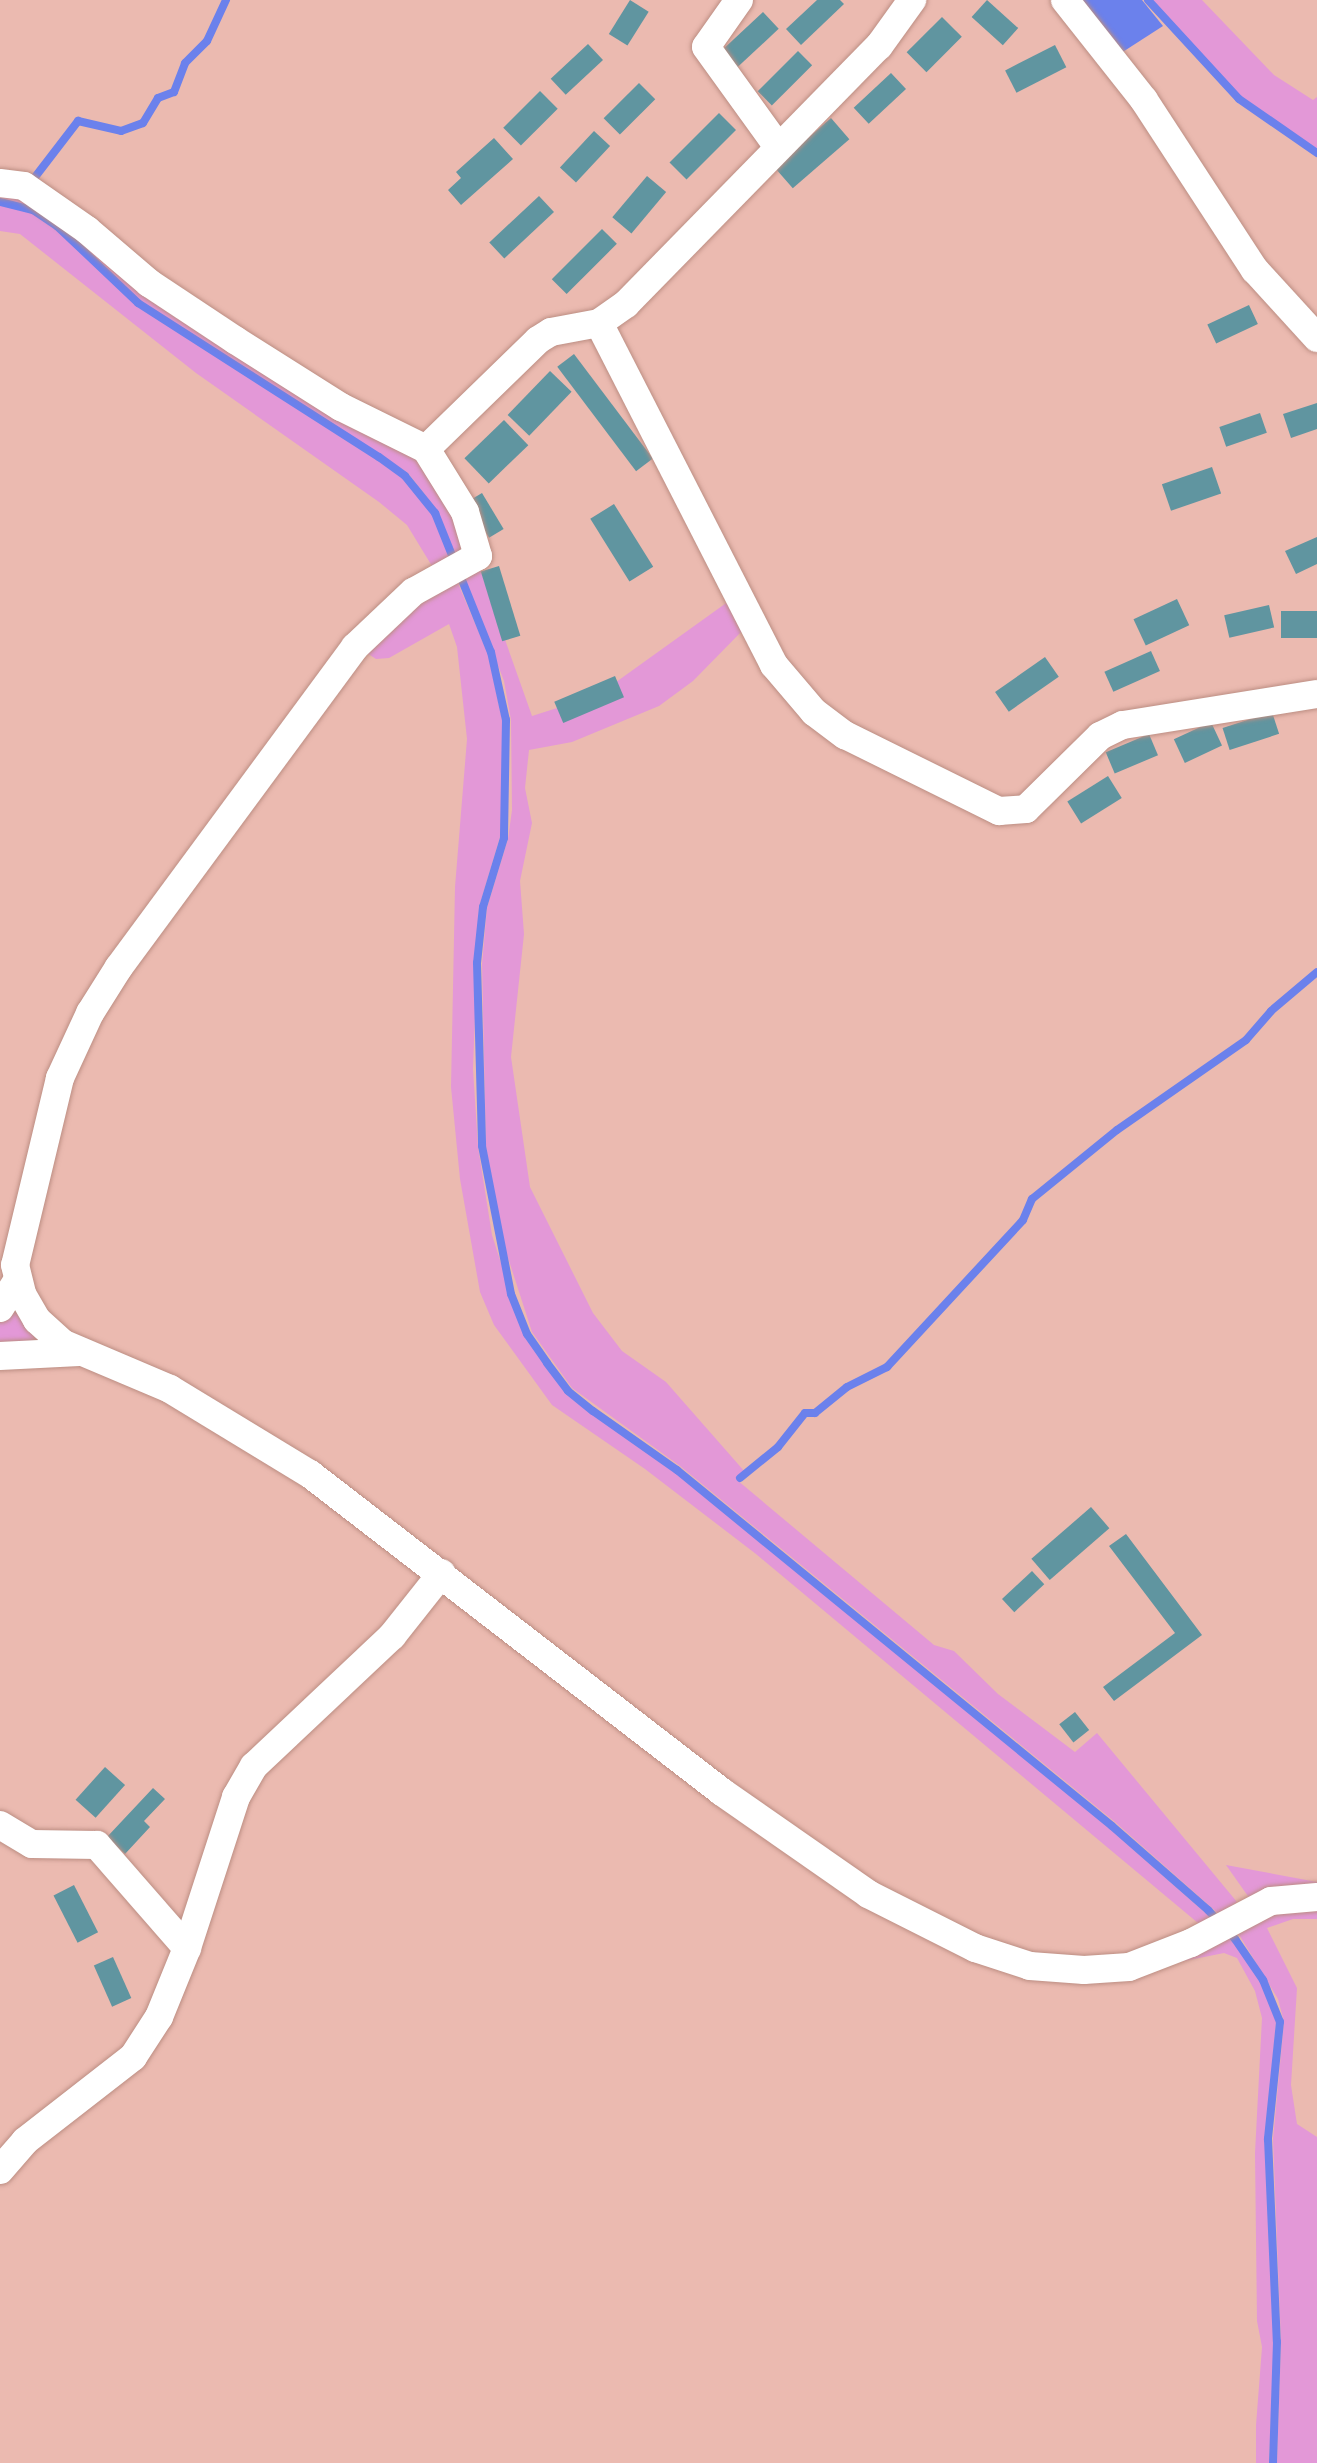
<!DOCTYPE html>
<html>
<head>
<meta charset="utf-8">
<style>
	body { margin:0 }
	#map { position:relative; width:1317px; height:2463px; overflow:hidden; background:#ebbab0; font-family:Merriweather,serif }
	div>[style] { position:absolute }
	.green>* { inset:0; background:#e398d7 }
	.water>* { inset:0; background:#6b81ec }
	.stream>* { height:8px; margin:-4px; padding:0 4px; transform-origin:4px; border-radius:4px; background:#6b81ec }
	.building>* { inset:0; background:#6095a0; transform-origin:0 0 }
	.roads { filter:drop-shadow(0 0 2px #bc8e83) drop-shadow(0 0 2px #bc8e83) }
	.minor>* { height:28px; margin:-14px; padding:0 14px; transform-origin:14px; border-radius:14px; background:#fff }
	span { translate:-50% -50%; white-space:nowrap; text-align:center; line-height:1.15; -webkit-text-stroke:7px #ebbab0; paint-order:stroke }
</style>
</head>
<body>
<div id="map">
	<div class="green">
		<i style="clip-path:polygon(1151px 0,1202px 0,1274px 75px,1313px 100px,1317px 97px,1317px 150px,1241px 97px)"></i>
		<i style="clip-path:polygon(0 188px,22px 191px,425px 454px,471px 545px,457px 559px,438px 511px,408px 473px,140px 300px,59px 223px,34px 207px,0 198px)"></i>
		<i style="clip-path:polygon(0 203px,32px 212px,55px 227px,137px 304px,403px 477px,433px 514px,451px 562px,435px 571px,407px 525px,379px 502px,196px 373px,20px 234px,0 231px)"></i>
		<i style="clip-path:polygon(480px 569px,532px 716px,598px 695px,729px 601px,744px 629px,693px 681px,659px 706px,572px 742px,529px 750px,525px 788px,532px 823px,520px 881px,524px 934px,511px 1057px,530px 1187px,593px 1313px,622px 1351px,666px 1382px,745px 1472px,737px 1480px,934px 1645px,954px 1651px,998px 1694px,1075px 1752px,1097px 1733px,1237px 1902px,1220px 1915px,1115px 1822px,680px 1466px,572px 1388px,532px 1332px,500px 1233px,486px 1146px,482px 964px,487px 908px,508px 839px,512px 810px,511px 720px,504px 681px,465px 580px)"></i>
		<i style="clip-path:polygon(454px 574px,488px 654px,502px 720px,503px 809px,500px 837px,479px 907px,473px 1069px,478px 1147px,492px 1235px,524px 1335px,566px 1394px,675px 1472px,1110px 1829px,1211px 1918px,1204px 1928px,756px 1554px,645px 1469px,552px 1405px,494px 1325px,480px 1292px,460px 1179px,451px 1087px,455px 887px,467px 739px,457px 647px,449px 624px,389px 658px,376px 659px,361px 649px)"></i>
		<i style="clip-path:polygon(12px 1301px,45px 1340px,0 1351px,0 1321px)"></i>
		<i style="clip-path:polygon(1226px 1865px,1317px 1882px,1317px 1885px,1250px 1899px)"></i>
		<i style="clip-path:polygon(1317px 1907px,1317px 1919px,1293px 1919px,1267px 1928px,1297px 1988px,1291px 2085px,1297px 2124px,1317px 2137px,1317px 2463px,1277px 2463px,1281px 2342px,1273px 2139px,1284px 2022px,1278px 1999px,1238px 1933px,1285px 1910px)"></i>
		<i style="clip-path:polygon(1230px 1938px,1260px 1981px,1276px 2022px,1265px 2139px,1274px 2342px,1269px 2463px,1256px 2463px,1256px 2425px,1262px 2347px,1257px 2321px,1255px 2153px,1262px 2018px,1255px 1991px,1237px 1958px,1224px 1953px,1179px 1962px)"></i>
	</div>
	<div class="water">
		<i style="clip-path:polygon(1075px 0,1142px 0,1163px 26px,1118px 55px)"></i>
	</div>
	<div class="stream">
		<i style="left:1148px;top:0;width:134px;rotate:47.4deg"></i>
		<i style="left:1239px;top:99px;width:95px;rotate:34.7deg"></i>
		<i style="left:32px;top:181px;width:76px;rotate:-52.5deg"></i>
		<i style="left:78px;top:121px;width:44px;rotate:13.1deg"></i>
		<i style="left:121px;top:131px;width:23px;rotate:-20deg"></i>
		<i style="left:143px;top:123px;width:29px;rotate:-59deg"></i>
		<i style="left:158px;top:98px;width:17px;rotate:-21deg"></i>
		<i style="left:174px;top:92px;width:31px;rotate:-69deg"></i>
		<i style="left:185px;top:63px;width:31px;rotate:-45deg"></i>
		<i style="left:207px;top:41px;width:45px;rotate:-65.1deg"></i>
		<i style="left:0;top:202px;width:34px;rotate:14deg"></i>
		<i style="left:33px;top:210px;width:29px;rotate:34deg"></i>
		<i style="left:57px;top:226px;width:112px;rotate:43.5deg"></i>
		<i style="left:138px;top:303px;width:286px;rotate:32.6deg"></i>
		<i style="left:379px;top:457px;width:32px;rotate:36deg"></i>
		<i style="left:405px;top:476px;width:48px;rotate:51deg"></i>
		<i style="left:435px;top:513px;width:150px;rotate:68.1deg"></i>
		<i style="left:491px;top:652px;width:70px;rotate:77.6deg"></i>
		<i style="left:506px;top:720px;width:118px;rotate:91deg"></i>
		<i style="left:504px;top:838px;width:72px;rotate:106.9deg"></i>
		<i style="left:483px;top:907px;width:56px;rotate:96.1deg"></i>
		<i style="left:477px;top:963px;width:183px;rotate:88.4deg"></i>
		<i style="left:482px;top:1146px;width:151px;rotate:78.9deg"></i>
		<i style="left:511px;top:1294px;width:43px;rotate:68.2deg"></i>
		<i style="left:527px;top:1334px;width:35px;rotate:55deg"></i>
		<i style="left:547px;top:1363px;width:35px;rotate:53deg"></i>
		<i style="left:568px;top:1391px;width:32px;rotate:39deg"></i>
		<i style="left:593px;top:1411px;width:103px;rotate:35.1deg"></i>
		<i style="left:677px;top:1470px;width:562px;rotate:39.3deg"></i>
		<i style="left:1112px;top:1826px;width:128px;rotate:41.2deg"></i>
		<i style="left:1208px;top:1910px;width:40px;rotate:47deg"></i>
		<i style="left:1235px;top:1939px;width:50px;rotate:55.7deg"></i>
		<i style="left:1263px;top:1980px;width:45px;rotate:68deg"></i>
		<i style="left:1280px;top:2022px;width:118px;rotate:95.9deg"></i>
		<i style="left:1268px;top:2139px;width:203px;rotate:87.5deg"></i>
		<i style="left:1277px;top:2342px;width:121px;rotate:91.9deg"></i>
		<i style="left:740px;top:1478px;width:49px;rotate:-39.2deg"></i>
		<i style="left:778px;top:1447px;width:43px;rotate:-51.5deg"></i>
		<i style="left:805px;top:1413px;width:10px"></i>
		<i style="left:815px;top:1413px;width:41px;rotate:-39.1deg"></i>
		<i style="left:847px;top:1387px;width:45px;rotate:-26.6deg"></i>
		<i style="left:887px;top:1367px;width:200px;rotate:-47.2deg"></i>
		<i style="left:1023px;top:1220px;width:23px;rotate:-67deg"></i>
		<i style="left:1032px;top:1199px;width:109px;rotate:-39.1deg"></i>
		<i style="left:1117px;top:1130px;width:157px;rotate:-34.9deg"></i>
		<i style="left:1246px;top:1040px;width:38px;rotate:-49deg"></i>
		<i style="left:1271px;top:1011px;width:60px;rotate:-40.3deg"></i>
	</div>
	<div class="building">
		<i style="left:630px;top:0;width:22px;height:40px;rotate:32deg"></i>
		<i style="clip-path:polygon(817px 0,840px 0,844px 4px,801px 45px,786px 29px)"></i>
		<i style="left:987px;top:0;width:42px;height:23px;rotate:42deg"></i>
		<i style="left:763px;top:12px;width:23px;height:62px;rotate:47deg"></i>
		<i style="left:942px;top:17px;width:28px;height:50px;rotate:45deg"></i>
		<i style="left:588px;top:44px;width:22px;height:51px;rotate:47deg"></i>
		<i style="left:1055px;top:45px;width:25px;height:56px;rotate:63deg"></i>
		<i style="left:798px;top:51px;width:20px;height:57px;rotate:45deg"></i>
		<i style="left:891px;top:73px;width:22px;height:51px;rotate:47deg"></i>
		<i style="left:639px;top:83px;width:23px;height:50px;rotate:45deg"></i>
		<i style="left:540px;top:91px;width:25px;height:52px;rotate:45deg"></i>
		<i style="left:719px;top:113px;width:24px;height:70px;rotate:45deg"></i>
		<i style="left:831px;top:118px;width:28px;height:75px;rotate:49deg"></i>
		<i style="left:594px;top:131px;width:22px;height:50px;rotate:43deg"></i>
		<i style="clip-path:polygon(494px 138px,513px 159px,461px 205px,448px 190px,461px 178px,456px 172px)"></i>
		<i style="left:647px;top:176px;width:25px;height:54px;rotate:40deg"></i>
		<i style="left:539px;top:196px;width:22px;height:68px;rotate:47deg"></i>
		<i style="left:602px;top:229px;width:21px;height:71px;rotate:45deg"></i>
		<i style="left:1249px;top:305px;width:21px;height:46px;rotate:65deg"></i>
		<i style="left:574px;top:354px;width:131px;height:21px;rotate:53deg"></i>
		<i style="left:550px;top:371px;width:30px;height:61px;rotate:44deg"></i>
		<i style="clip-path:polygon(1317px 403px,1317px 429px,1291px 438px,1283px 414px)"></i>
		<i style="left:1260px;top:413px;width:21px;height:43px;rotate:71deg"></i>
		<i style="left:504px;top:420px;width:35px;height:55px;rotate:46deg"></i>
		<i style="left:1212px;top:467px;width:28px;height:53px;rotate:71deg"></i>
		<i style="left:482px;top:493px;width:42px;height:17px;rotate:59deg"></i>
		<i style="left:614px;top:504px;width:74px;height:28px;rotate:58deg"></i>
		<i style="clip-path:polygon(1317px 537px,1317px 564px,1296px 574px,1285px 551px)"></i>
		<i style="left:499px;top:566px;width:73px;height:19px;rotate:73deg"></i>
		<i style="left:1177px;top:599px;width:29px;height:48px;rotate:65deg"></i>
		<i style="left:1269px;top:605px;width:23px;height:46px;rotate:77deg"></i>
		<i style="left:1317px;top:611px;width:27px;height:36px;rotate:90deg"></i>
		<i style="left:1151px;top:651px;width:22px;height:51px;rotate:66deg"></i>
		<i style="left:1045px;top:657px;width:24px;height:61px;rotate:55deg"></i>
		<i style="left:615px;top:676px;width:23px;height:66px;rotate:67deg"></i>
		<i style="left:1272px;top:712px;width:23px;height:52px;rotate:72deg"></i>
		<i style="left:1211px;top:722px;width:26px;height:41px;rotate:65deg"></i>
		<i style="left:1149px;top:734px;width:23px;height:47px;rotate:67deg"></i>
		<i style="left:1108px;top:776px;width:26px;height:48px;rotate:58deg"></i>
		<i style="left:1091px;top:1507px;width:28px;height:79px;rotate:49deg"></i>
		<i style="clip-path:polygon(1126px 1534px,1202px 1635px,1114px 1701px,1103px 1687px,1175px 1633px,1109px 1546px)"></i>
		<i style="left:1032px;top:1571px;width:18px;height:41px;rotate:47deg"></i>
		<i style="left:1075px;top:1712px;width:23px;height:20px;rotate:52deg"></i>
		<i style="left:105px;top:1767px;width:27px;height:44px;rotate:42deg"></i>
		<i style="clip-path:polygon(153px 1788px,165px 1799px,144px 1821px,150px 1827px,125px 1854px,107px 1837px)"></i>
		<i style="left:74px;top:1885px;width:53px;height:23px;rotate:63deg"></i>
		<i style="left:113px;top:1957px;width:45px;height:21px;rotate:66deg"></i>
	</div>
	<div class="roads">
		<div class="minor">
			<i style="left:739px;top:0;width:57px;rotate:125.1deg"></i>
			<i style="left:706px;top:47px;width:123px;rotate:54.2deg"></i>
			<i style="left:1065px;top:0;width:127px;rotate:51.7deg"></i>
			<i style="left:1144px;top:100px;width:203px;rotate:56.9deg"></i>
			<i style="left:1255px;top:270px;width:92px;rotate:47.6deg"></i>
			<i style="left:0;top:183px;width:24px;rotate:7deg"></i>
			<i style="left:24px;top:186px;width:77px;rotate:34.9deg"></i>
			<i style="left:87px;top:230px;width:82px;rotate:40.5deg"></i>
			<i style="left:149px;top:283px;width:103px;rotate:33.5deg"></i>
			<i style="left:235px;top:340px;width:125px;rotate:32.3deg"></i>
			<i style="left:341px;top:407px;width:95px;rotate:26.3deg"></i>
			<i style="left:426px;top:449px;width:74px;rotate:58.2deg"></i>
			<i style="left:465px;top:512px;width:46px;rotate:73.5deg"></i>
			<i style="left:478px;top:556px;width:74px;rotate:151deg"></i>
			<i style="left:413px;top:592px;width:80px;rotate:136.5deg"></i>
			<i style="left:355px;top:647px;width:398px;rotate:126.4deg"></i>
			<i style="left:119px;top:967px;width:54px;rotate:122.2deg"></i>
			<i style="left:90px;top:1013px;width:72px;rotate:114.8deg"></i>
			<i style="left:60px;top:1078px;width:192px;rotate:103.5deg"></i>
			<i style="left:15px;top:1265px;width:30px;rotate:76deg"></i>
			<i style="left:22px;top:1294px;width:30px;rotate:60deg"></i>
			<i style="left:37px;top:1320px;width:36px;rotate:42deg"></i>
			<i style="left:64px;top:1344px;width:115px;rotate:23deg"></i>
			<i style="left:170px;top:1389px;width:164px;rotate:31.3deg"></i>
			<i style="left:310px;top:1474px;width:520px;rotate:37.66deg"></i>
			<i style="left:722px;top:1792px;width:178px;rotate:34.9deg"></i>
			<i style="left:868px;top:1894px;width:120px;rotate:26.8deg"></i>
			<i style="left:975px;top:1948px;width:58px;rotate:18.1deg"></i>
			<i style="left:1030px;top:1966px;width:54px;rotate:4.2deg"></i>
			<i style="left:1084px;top:1970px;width:45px;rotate:-3.8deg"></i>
			<i style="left:1129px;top:1967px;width:66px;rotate:-21.2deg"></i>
			<i style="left:1191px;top:1943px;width:90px;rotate:-27.7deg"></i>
			<i style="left:1271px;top:1901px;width:46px;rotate:-5deg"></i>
			<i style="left:599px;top:323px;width:384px;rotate:62.9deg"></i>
			<i style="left:774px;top:665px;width:62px;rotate:49.6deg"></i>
			<i style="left:814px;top:712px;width:39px;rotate:37deg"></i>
			<i style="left:845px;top:735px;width:172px;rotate:26.3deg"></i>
			<i style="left:999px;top:811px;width:27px;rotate:-4deg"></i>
			<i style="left:1026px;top:809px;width:104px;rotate:-44.6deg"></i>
			<i style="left:1100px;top:736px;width:25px;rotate:-26deg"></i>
			<i style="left:1123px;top:725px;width:196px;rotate:-9.1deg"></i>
			<i style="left:426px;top:449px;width:156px;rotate:-44.2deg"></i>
			<i style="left:538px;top:340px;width:15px;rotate:-32deg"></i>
			<i style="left:551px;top:332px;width:49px;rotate:-10.6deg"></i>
			<i style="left:599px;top:323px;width:33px;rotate:-35deg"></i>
			<i style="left:626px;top:304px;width:361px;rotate:-45.6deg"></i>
			<i style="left:879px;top:46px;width:57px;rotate:-54.3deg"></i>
			<i style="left:0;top:1308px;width:32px;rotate:-58deg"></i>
			<i style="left:0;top:1356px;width:79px;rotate:-2.9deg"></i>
			<i style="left:0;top:1825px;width:37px;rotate:31deg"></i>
			<i style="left:32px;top:1844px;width:65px;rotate:0.9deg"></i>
			<i style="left:97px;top:1845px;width:137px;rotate:48.9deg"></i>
			<i style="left:0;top:2170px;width:38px;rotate:-49deg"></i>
			<i style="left:25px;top:2141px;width:137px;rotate:-37.9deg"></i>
			<i style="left:133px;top:2057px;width:48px;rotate:-57deg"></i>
			<i style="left:159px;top:2017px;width:74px;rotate:-67.9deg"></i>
			<i style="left:187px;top:1948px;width:159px;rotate:-72deg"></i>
			<i style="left:236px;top:1797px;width:36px;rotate:-60deg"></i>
			<i style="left:254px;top:1766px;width:190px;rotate:-43.3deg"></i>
			<i style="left:392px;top:1636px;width:80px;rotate:-51.6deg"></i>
		</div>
	</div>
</div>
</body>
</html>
